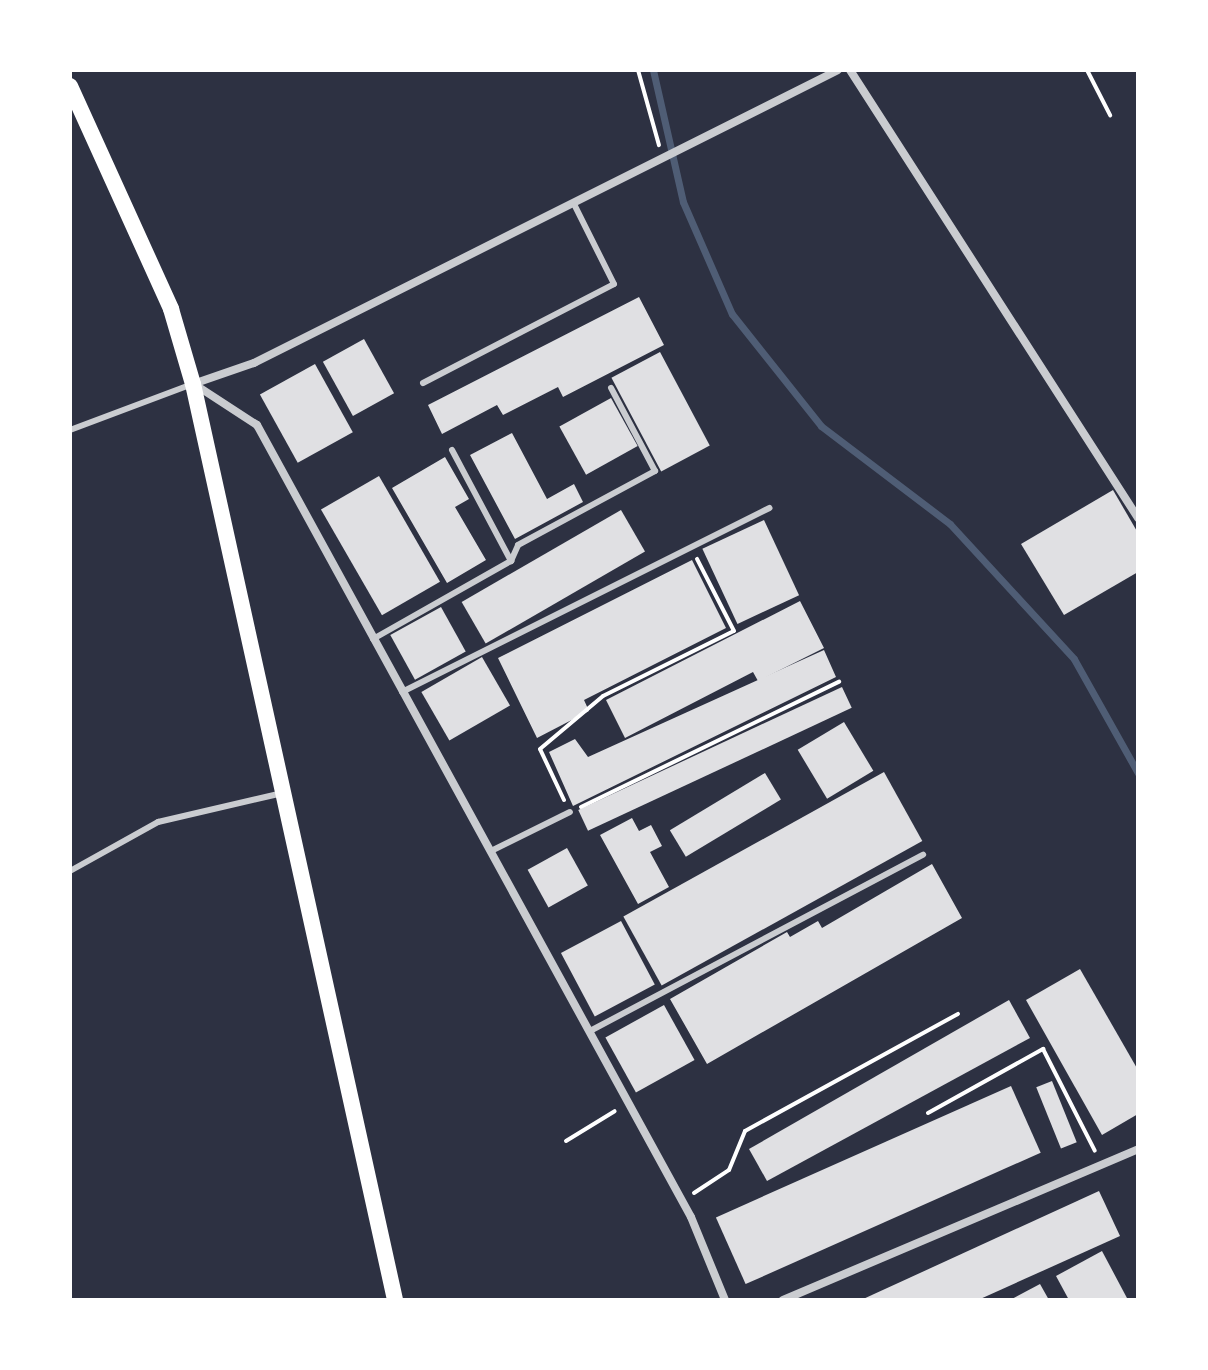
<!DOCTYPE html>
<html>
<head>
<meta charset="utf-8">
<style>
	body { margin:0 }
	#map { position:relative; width:1208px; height:1370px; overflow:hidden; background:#2d3142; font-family:Quicksand,sans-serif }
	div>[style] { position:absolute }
	.stream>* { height:7px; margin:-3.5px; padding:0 3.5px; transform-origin:3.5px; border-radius:3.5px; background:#4f5d75 }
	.building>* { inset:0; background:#e0e0e3; transform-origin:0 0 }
	.path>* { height:4px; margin:-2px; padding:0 2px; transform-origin:2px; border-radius:2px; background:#fff }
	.service>* { height:6px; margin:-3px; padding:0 3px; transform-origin:3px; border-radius:3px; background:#caccd0 }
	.minor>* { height:8px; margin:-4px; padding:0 4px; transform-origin:4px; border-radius:4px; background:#caccd0 }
	.secondary>* { height:16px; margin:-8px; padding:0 8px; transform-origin:8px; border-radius:8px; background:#fff }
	span { translate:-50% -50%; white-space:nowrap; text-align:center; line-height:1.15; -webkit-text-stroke:8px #fff; paint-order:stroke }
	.frame { position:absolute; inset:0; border:72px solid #fff; pointer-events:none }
</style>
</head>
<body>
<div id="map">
	<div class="stream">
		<i style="left:653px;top:70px;width:135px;rotate:77.2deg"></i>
		<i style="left:683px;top:202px;width:122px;rotate:66.4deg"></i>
		<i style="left:732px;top:314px;width:143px;rotate:51.5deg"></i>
		<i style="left:821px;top:426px;width:162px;rotate:37.2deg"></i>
		<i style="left:950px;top:524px;width:183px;rotate:47.4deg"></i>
		<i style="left:1074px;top:659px;width:131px;rotate:60.7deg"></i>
	</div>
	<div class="building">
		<i style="clip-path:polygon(639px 297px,664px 345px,563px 397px,558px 387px,503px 415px,497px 405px,442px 434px,428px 405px)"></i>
		<i style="left:364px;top:339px;width:62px;height:47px;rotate:61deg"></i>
		<i style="left:660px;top:352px;width:106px;height:55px;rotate:62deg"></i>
		<i style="left:315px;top:364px;width:78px;height:63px;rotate:61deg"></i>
		<i style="left:611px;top:398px;width:55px;height:59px;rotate:61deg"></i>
		<i style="clip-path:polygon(512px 433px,547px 499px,574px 484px,583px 502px,515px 539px,470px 455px)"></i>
		<i style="clip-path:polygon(445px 457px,469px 499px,455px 507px,486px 560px,447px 583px,392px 488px)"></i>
		<i style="left:379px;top:476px;width:122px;height:67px;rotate:60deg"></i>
		<i style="clip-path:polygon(1113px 490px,1138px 533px,1138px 572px,1064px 615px,1021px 544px)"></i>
		<i style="left:621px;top:510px;width:48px;height:184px;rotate:60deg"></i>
		<i style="left:764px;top:520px;width:83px;height:68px;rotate:65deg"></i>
		<i style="clip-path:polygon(692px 560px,726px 628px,584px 700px,589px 711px,537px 738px,498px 658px)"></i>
		<i style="clip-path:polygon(800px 601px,824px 648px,758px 681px,753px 672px,625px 738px,606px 700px)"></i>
		<i style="left:441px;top:607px;width:51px;height:58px;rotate:61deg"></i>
		<i style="clip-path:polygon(824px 650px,836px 677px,573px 806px,549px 752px,575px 739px,588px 757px)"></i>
		<i style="left:482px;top:657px;width:56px;height:70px;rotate:60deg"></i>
		<i style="left:842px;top:687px;width:23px;height:291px;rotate:65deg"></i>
		<i style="left:844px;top:722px;width:57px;height:54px;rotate:59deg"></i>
		<i style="left:884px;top:772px;width:79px;height:298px;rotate:61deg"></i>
		<i style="left:765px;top:773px;width:31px;height:111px;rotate:59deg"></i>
		<i style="clip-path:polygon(632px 818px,639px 831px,651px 825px,662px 846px,650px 852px,669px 887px,638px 904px,600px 835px)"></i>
		<i style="left:567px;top:848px;width:43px;height:45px;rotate:61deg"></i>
		<i style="clip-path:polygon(932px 864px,962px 918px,707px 1064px,670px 999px,787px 932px,790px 937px,818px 921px,822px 928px)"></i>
		<i style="left:621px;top:921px;width:72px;height:68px;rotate:62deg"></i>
		<i style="clip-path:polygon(1080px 969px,1138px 1070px,1138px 1114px,1102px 1135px,1026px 1000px)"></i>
		<i style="clip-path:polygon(1009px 1000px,1030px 1038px,767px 1181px,749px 1149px)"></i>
		<i style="left:664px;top:1005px;width:63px;height:67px;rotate:61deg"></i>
		<i style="left:1052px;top:1081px;width:66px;height:17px;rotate:68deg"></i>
		<i style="left:1011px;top:1086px;width:73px;height:323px;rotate:66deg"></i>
		<i style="clip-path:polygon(1099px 1191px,1120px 1236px,978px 1300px,861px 1300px)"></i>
		<i style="clip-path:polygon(1102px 1251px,1128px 1300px,1069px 1300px,1056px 1276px)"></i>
		<i style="clip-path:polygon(1040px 1284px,1049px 1300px,1010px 1300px)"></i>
	</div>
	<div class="path">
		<i style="left:638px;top:70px;width:78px;rotate:74.4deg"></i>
		<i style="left:1087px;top:70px;width:51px;rotate:62.9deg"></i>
		<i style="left:564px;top:800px;width:56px;rotate:-115.2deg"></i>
		<i style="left:540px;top:749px;width:82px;rotate:-40.1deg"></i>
		<i style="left:603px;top:696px;width:146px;rotate:-26.4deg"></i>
		<i style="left:734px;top:631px;width:81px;rotate:-117.2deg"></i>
		<i style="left:581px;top:807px;width:287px;rotate:-25.9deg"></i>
		<i style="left:928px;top:1113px;width:132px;rotate:-29.1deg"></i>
		<i style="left:1043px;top:1049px;width:114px;rotate:63deg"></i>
		<i style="left:566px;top:1141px;width:57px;rotate:-31.5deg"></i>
		<i style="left:694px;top:1193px;width:42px;rotate:-33.3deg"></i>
		<i style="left:729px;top:1170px;width:42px;rotate:-67.7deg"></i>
		<i style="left:745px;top:1131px;width:243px;rotate:-28.8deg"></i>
	</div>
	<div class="service">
		<i style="left:423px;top:383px;width:215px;rotate:-27.4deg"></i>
		<i style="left:614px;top:284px;width:87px;rotate:-116.6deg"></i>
		<i style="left:70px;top:430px;width:128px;rotate:-20.6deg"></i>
		<i style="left:452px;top:450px;width:126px;rotate:62deg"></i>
		<i style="left:373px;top:639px;width:159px;rotate:-29.5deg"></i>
		<i style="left:511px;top:561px;width:17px;rotate:-66deg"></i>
		<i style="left:518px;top:545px;width:156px;rotate:-28.4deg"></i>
		<i style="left:655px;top:471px;width:94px;rotate:-117.9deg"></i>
		<i style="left:402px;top:692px;width:411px;rotate:-26.6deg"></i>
		<i style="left:491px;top:851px;width:88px;rotate:-26.3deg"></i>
		<i style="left:70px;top:871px;width:101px;rotate:-29.1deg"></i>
		<i style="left:158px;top:822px;width:128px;rotate:-13.1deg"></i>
		<i style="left:590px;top:1031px;width:377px;rotate:-27.9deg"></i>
	</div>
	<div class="minor">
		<i style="left:850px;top:70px;width:533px;rotate:57.26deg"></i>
		<i style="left:193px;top:384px;width:65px;rotate:-19deg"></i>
		<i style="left:254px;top:363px;width:653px;rotate:-26.64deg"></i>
		<i style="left:194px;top:384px;width:75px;rotate:33.1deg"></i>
		<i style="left:257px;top:425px;width:903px;rotate:61.28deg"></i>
		<i style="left:691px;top:1217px;width:90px;rotate:67.7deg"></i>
		<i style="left:783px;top:1300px;width:386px;rotate:-23deg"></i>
	</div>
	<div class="secondary">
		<i style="left:70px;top:86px;width:245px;rotate:65.6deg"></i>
		<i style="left:171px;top:309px;width:78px;rotate:73.7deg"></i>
		<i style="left:193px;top:384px;width:938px;rotate:77.56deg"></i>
	</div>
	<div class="frame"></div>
</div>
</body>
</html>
